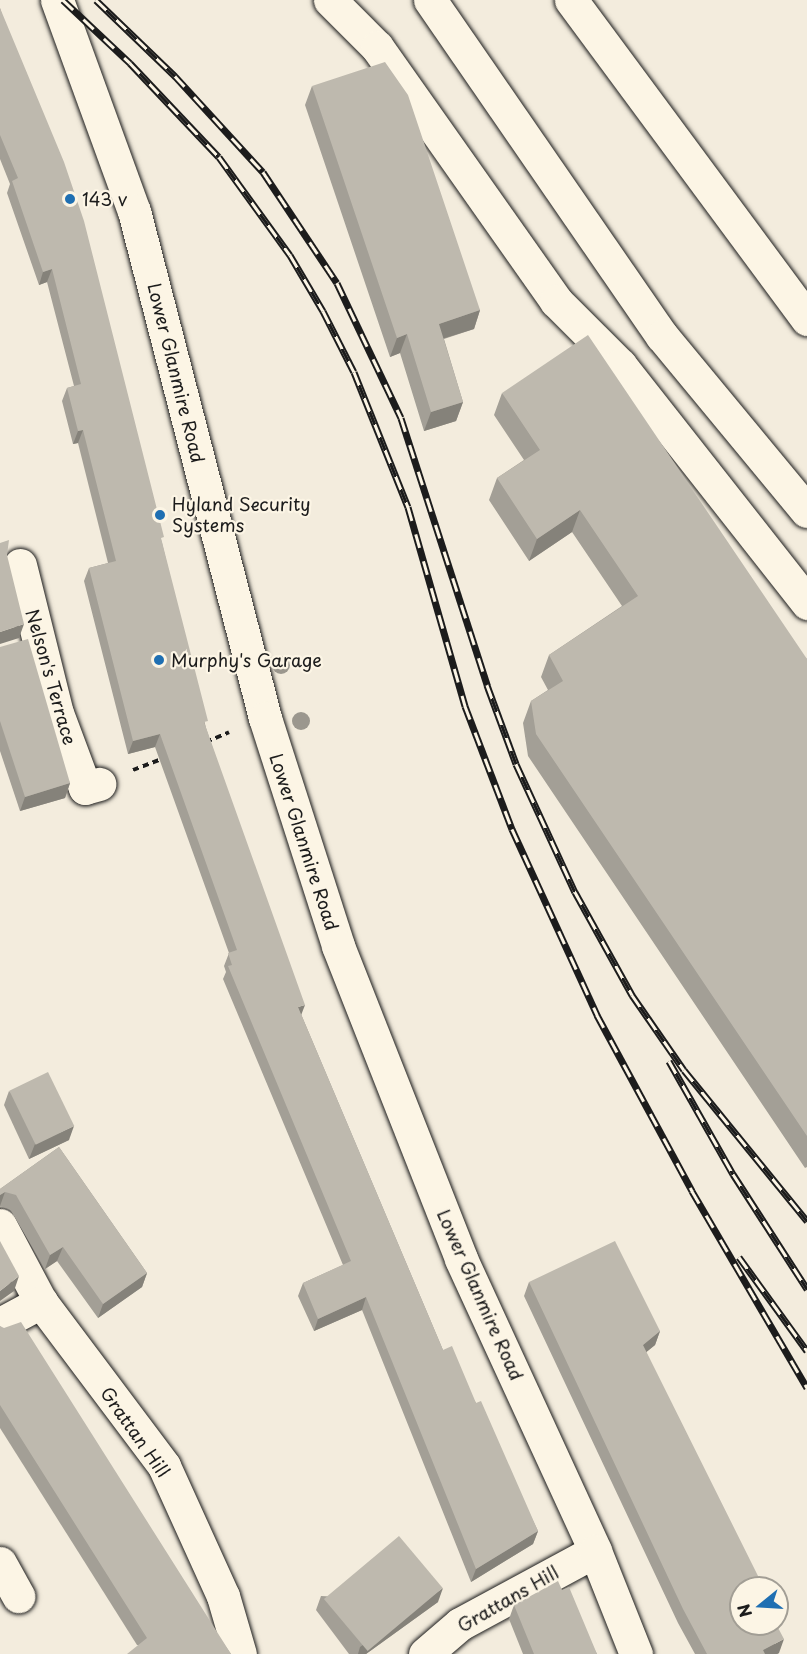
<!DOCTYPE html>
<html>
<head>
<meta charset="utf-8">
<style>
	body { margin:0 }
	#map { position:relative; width:807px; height:1654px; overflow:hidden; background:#f3ecdd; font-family:"Playpen Sans",sans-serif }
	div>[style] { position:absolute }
	.path>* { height:4px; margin-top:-2px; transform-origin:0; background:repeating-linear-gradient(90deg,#1c1c1c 0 6px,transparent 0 10.5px) }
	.roads { filter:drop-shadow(0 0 2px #1c1c1c) drop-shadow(0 0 2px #1c1c1c) }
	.minor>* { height:33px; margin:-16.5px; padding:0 16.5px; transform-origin:16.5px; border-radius:16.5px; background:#fcf5e5 }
	.highway>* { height:33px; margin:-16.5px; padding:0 16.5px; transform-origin:16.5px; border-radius:16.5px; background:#fcf5e5 }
	.rail>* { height:7px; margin-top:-3.5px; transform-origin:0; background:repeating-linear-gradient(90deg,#fcf5e5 0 14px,#1c1c1c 0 28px); box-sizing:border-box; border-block:2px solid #1c1c1c }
	.trees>* { width:18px; height:18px; margin:-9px; border-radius:50%; background:#9b978e }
	.wall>* { inset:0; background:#a39f96 }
	.shaded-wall>* { inset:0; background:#85827a }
	.building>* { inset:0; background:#beb9ae; transform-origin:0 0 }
	.dots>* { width:16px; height:16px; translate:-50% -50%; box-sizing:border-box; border:3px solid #fcf5e5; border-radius:50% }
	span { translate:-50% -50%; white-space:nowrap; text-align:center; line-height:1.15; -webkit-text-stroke:4.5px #fcf5e5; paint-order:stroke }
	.poi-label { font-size:18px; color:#1c1c1c }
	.left { translate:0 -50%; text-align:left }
	.street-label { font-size:18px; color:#1c1c1c }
	.north { position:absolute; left:729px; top:1576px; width:60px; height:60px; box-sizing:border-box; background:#fcf5e5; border:2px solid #a29e95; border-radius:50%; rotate:252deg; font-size:16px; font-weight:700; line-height:24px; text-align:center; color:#1c1c1c }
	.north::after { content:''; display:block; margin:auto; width:21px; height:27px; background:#1f6fb2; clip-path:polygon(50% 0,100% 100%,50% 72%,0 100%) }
</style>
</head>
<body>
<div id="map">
	<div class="path">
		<i style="left:206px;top:742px;width:25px;rotate:-23deg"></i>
		<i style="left:133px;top:770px;width:31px;rotate:-21deg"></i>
	</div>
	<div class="roads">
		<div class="minor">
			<i style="left:330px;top:0;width:66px;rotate:45deg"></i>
			<i style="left:377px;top:47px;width:311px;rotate:54.8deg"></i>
			<i style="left:556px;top:301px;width:91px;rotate:45deg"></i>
			<i style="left:620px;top:365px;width:303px;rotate:51.8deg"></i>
			<i style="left:430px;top:0;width:408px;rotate:55.4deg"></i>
			<i style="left:662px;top:336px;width:227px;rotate:50.4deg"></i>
			<i style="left:571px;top:0;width:397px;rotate:53.5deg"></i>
			<i style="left:20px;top:565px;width:153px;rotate:76deg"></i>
			<i style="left:57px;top:713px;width:80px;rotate:69.5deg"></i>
			<i style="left:85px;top:788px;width:15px;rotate:-16deg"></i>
			<i style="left:0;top:1225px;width:87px;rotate:62deg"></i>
			<i style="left:41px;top:1302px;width:205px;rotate:53.1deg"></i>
			<i style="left:164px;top:1466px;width:143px;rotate:65.6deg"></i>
			<i style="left:223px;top:1596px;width:60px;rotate:73.7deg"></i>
			<i style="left:0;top:1324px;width:47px;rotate:-28.2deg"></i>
			<i style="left:0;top:1563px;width:38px;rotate:61deg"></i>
			<i style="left:425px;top:1654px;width:46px;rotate:-40.6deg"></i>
			<i style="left:460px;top:1624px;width:153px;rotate:-28.4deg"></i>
		</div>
		<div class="highway">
			<i style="left:57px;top:0;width:225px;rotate:70deg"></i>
			<i style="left:134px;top:211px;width:524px;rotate:75.51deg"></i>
			<i style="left:265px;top:718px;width:239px;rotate:72.2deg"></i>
			<i style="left:338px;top:946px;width:336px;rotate:68.5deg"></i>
			<i style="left:461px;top:1259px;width:321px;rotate:65.3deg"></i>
			<i style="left:595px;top:1551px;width:111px;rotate:68.3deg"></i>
		</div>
	</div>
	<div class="rail">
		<i style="left:63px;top:0;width:92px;rotate:43.2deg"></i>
		<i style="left:130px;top:63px;width:129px;rotate:46.6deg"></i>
		<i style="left:219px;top:157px;width:121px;rotate:54.1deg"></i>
		<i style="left:290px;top:255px;width:65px;rotate:59.5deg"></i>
		<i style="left:323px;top:311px;width:68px;rotate:63.1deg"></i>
		<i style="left:354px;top:372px;width:145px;rotate:68.2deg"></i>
		<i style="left:408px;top:507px;width:207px;rotate:74deg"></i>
		<i style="left:465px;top:706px;width:132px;rotate:69.1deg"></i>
		<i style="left:512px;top:829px;width:205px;rotate:65.4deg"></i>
		<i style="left:597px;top:1015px;width:200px;rotate:61.6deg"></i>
		<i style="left:692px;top:1191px;width:228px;rotate:59.7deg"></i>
		<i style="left:96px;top:0;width:110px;rotate:43.9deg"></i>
		<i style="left:175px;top:76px;width:130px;rotate:47.5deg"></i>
		<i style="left:263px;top:172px;width:133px;rotate:56.3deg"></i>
		<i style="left:337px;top:283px;width:149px;rotate:64.6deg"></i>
		<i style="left:401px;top:418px;width:281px;rotate:72.1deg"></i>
		<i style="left:487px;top:685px;width:84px;rotate:69.8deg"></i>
		<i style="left:516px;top:764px;width:141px;rotate:65.3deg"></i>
		<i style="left:575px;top:892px;width:118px;rotate:61deg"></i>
		<i style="left:632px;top:995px;width:91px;rotate:55.3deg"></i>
		<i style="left:684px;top:1070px;width:195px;rotate:50.8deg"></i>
		<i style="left:669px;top:1061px;width:130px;rotate:60.5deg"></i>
		<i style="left:733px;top:1174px;width:137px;rotate:57.2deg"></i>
		<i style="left:739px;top:1257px;width:116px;rotate:54.1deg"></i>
	</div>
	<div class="trees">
		<i style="left:281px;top:665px"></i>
		<i style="left:301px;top:721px"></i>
	</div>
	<div class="wall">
		<i style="clip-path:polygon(0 8px,162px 543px,206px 728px,301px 1014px,443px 1350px,476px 1403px,538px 1531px,533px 1544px,471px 1582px,362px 1310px,314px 1331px,298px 1296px,303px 1283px,343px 1265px,223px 979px,226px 972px,224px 966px,229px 953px,155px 747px,128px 754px,84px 581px,89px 568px,108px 563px,78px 443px,73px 444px,62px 401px,67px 388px,74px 386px,47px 282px,39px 285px,7px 193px,10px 184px,0 159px)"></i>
		<i style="clip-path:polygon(312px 86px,480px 310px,474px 329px,444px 339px,463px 402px,456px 421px,424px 431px,400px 353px,390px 357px,305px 105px)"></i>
		<i style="clip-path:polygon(502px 393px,807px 659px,807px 1167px,805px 1168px,528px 756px,523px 723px,531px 701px,548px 690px,541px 677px,549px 655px,622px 606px,572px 532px,529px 561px,489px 500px,497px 478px,524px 460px,494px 415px)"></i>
		<i style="clip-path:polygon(0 647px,70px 783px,65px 798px,20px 811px,0 751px)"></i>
		<i style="clip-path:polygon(9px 1091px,69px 1140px,29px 1159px,4px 1105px)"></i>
		<i style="clip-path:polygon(59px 1147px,147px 1273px,142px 1287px,98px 1318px,57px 1261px,45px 1269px,10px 1209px,0 1206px,0 1189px)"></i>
		<i style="clip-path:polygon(529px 1282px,660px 1331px,655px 1345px,646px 1352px,779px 1653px,777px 1654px,695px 1654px,678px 1623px,524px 1296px)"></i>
		<i style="clip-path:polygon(0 1326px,231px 1654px,137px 1645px,0 1428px)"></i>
		<i style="clip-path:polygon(562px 1590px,597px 1654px,523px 1654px,509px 1619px,514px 1605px)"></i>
		<i style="clip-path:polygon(321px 1596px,438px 1602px,366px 1654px,349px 1654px,316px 1610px)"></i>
	</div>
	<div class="shaded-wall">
		<i style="clip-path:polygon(52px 269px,47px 282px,39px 285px,43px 272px)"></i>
		<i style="clip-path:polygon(480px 310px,474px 329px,432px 342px,439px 324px)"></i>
		<i style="clip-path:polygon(407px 334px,400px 353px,390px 357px,397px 338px)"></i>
		<i style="clip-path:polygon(463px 402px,456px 421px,424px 431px,431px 412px)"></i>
		<i style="clip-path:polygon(83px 430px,78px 443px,73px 444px,78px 431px)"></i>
		<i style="clip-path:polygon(580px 510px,572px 532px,529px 561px,537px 539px)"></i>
		<i style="clip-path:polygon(24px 624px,19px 638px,0 644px,0 632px)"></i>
		<i style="clip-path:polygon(160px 734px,155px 747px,128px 754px,133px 741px)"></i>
		<i style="clip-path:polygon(70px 783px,65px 798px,20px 811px,25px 797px)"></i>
		<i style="clip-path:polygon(305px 1005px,300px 1018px,298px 1007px)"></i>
		<i style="clip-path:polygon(74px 1126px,69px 1140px,29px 1159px,35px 1144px)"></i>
		<i style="clip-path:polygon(5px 1192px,0 1206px,0 1195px)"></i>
		<i style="clip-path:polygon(63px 1247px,57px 1261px,45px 1269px,50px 1255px)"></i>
		<i style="clip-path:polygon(147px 1273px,142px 1287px,98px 1318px,103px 1304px)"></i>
		<i style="clip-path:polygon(19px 1276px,14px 1291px,0 1301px,0 1291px)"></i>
		<i style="clip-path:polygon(366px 1297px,362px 1310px,314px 1331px,318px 1319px)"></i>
		<i style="clip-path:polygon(660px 1331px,655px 1345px,638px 1359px,643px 1345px)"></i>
		<i style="clip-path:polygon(538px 1531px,533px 1544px,471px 1582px,476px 1569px)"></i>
		<i style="clip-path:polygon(443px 1588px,438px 1602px,366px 1654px,358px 1654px,360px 1647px)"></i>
		<i style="clip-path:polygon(784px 1639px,779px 1653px,777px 1654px,762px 1654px,763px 1650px)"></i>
	</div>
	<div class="building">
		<i style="clip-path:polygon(0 8px,64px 162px,84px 221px,164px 537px,161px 538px,208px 721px,204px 722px,305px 1005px,298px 1007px,443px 1350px,452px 1346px,476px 1403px,481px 1401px,538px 1531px,476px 1569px,366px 1297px,318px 1319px,303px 1283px,351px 1261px,228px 966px,232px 965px,228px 953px,237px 950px,160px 734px,133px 741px,89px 568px,116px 561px,83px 430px,78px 431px,67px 388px,81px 384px,52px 269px,43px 272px,12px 181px,18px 178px,0 135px)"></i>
		<i style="clip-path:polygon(385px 62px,408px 95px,480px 310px,439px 324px,463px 402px,431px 412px,407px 334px,397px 338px,312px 86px)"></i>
		<i style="clip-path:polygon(588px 335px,807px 659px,807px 1136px,536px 734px,531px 701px,563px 681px,549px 655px,638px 596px,580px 510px,537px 539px,497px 478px,540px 450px,502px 393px)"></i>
		<i style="clip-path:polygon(9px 540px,7px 555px,24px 624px,0 632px,0 543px)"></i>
		<i style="clip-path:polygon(28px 639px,70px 783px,25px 797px,0 721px,0 647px)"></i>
		<i style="left:48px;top:1072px;width:60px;height:43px;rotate:64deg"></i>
		<i style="clip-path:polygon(59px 1147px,147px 1273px,103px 1304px,63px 1247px,50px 1255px,16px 1195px,5px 1192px,0 1195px,0 1189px)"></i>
		<i style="clip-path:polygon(0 1241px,19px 1276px,0 1291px)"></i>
		<i style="clip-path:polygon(615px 1241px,660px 1331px,643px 1345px,764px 1588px,741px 1588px,741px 1624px,776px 1624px,784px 1639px,763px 1650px,765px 1654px,707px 1654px,683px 1609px,529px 1282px)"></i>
		<i style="clip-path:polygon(21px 1322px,231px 1654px,127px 1654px,147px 1638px,0 1405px,0 1326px,4px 1328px)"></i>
		<i style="left:399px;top:1536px;width:68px;height:98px;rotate:50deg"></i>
		<i style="clip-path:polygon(558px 1581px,562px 1590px,569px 1587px,597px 1654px,534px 1654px,514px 1605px)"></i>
	</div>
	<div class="dots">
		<i style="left:70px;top:199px;background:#1f6fb2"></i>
		<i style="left:160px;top:515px;background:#1f6fb2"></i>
		<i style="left:159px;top:660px;background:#1f6fb2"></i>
	</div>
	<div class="poi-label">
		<span class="left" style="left:82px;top:199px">143 v</span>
		<span class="left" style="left:172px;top:515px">Hyland Security<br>Systems</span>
		<span class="left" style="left:171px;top:660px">Murphy's Garage</span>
	</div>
	<div class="street-label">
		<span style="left:176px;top:373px;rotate:76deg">Lower Glanmire Road</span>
		<span style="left:51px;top:677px;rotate:74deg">Nelson's Terrace</span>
		<span style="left:304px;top:842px;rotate:72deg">Lower Glanmire Road</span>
		<span style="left:480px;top:1295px;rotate:66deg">Lower Glanmire Road</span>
		<span style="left:135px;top:1432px;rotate:55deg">Grattan Hill</span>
		<span style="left:508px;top:1599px;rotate:-30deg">Grattans Hill</span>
	</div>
	<div class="north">N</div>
</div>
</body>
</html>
